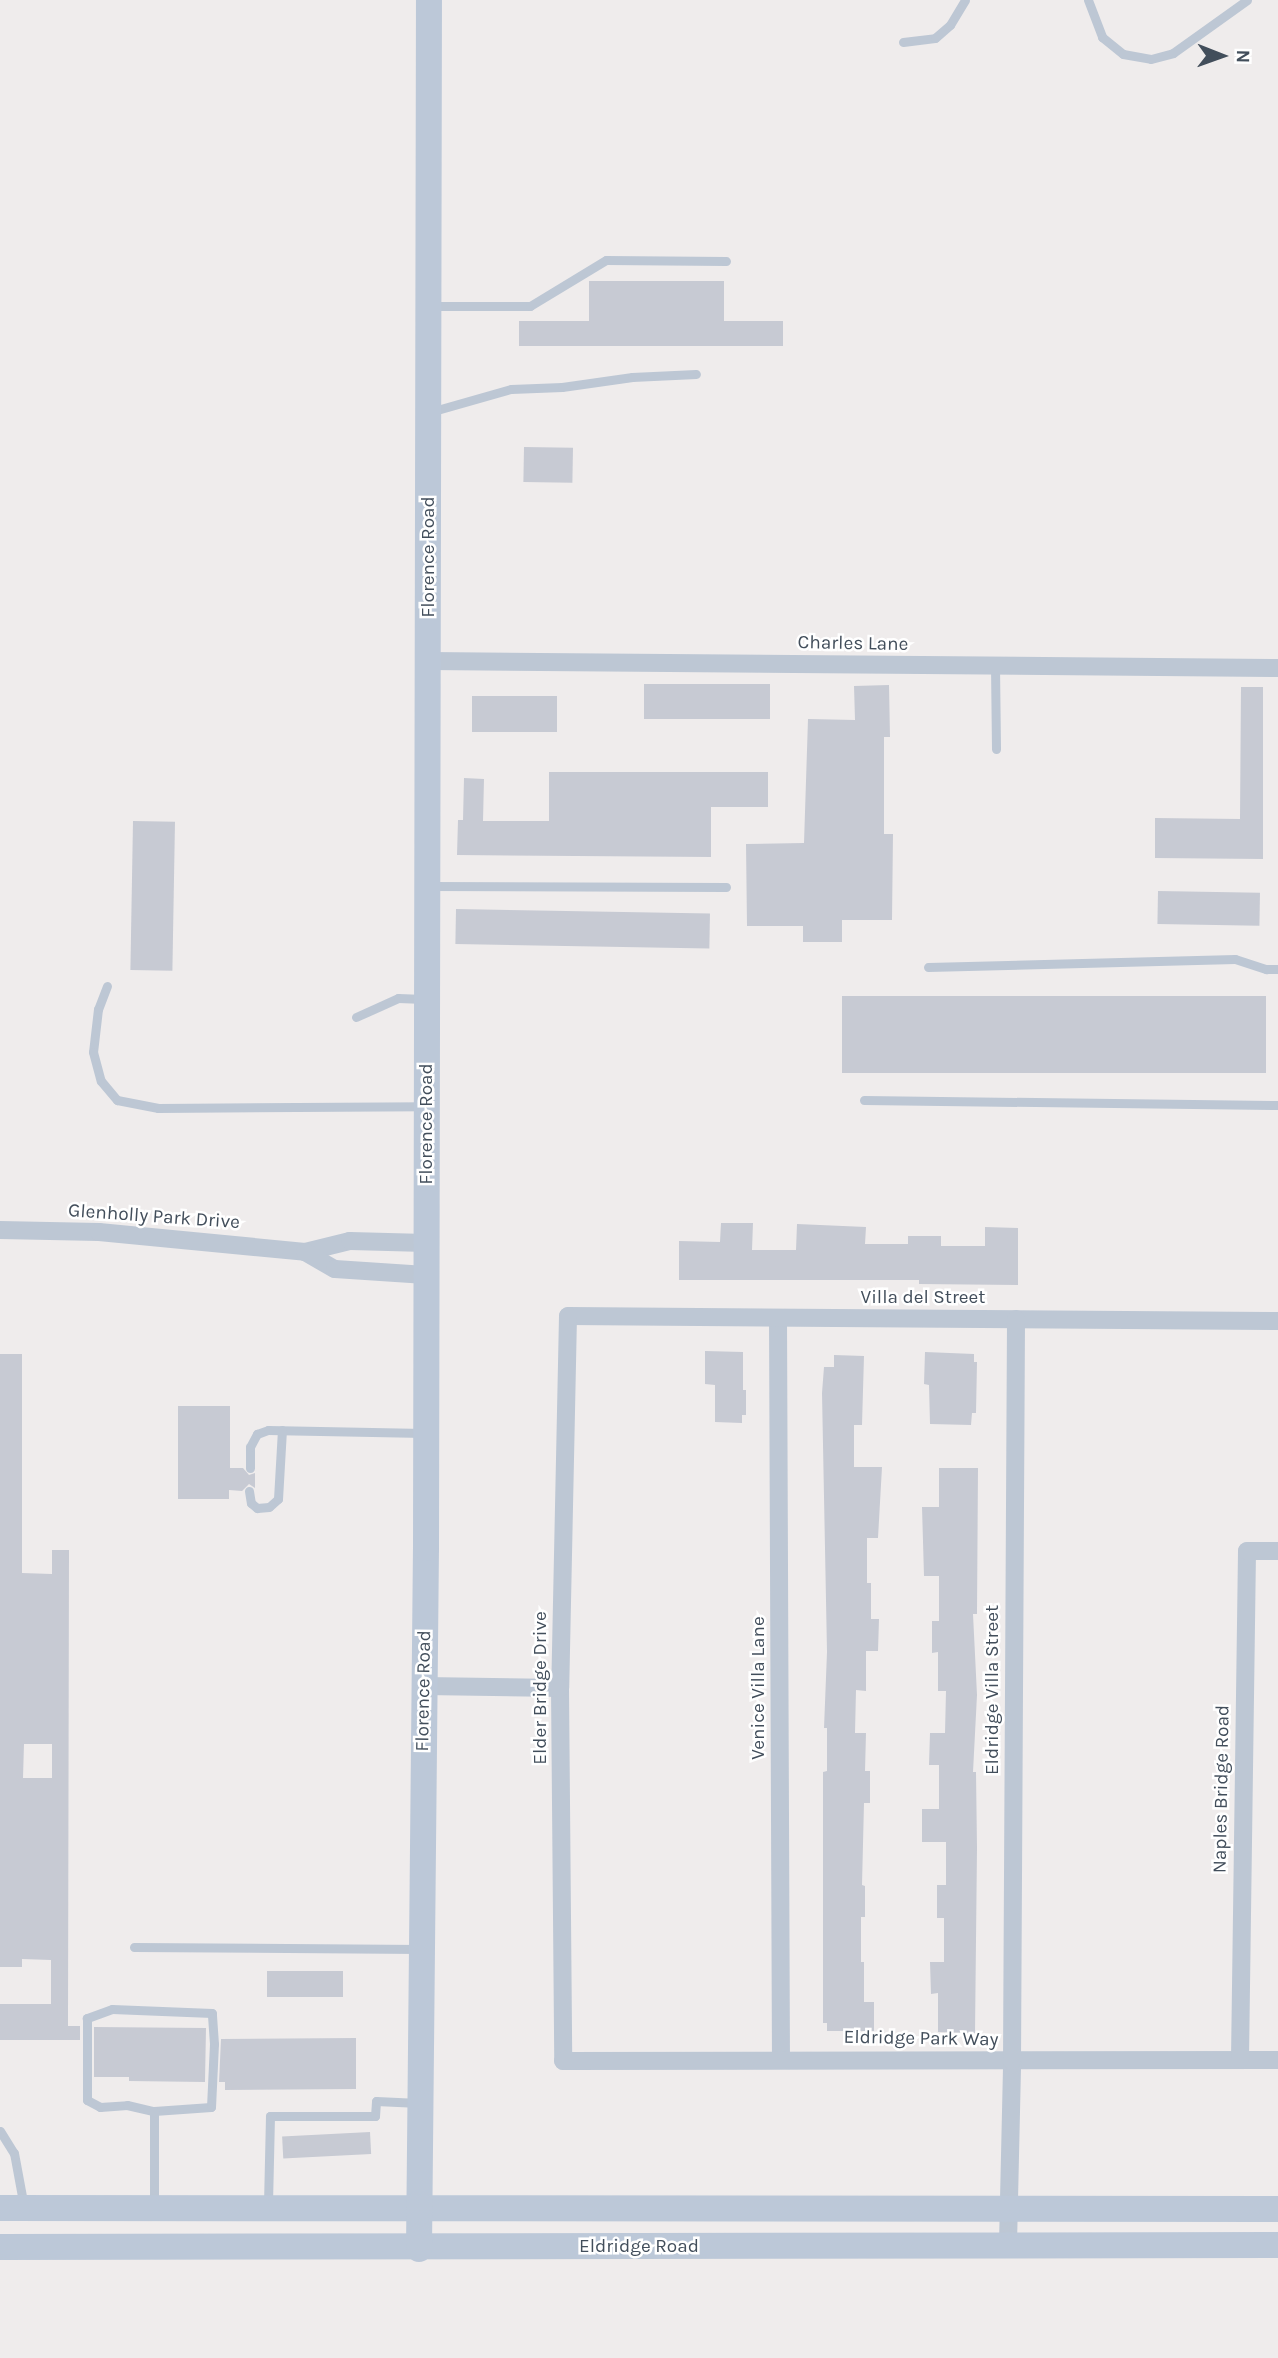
<!DOCTYPE html>
<html>
<head>
<meta charset="utf-8">
<style>
	body { margin:0 }
	#map { position:relative; width:1278px; height:2358px; overflow:hidden; background:#efecec; font-family:Karla,sans-serif }
	div>[style] { position:absolute }
	.building>* { inset:0; background:#c7cad3; transform-origin:0 0 }
	.lane>* { height:9px; margin:-4.5px; padding:0 4.5px; transform-origin:4.5px; border-radius:4.5px; background:#bdc7d4 }
	.street>* { height:18px; margin:-9px; padding:0 9px; transform-origin:9px; border-radius:9px; background:#bdc7d4 }
	.secondary>* { height:26px; margin:-13px; padding:0 13px; transform-origin:13px; border-radius:13px; background:#bcc8d8 }
	span { translate:-50% -50%; white-space:nowrap; text-align:center; line-height:1.15; -webkit-text-stroke:5px #fff; paint-order:stroke }
	.street-label { font-size:19px; color:#424e5b }
	.north { position:absolute; left:1187px; top:21px; width:70px; height:70px; -webkit-text-stroke:5px #fff; paint-order:stroke; rotate:91deg; font-size:19px; font-weight:700; line-height:28px; text-align:center; color:#424e5b }
	.north::after { content:''; display:block; margin:auto; width:24px; height:32px; background:#424e5b; clip-path:polygon(50% 0,100% 100%,50% 72%,0 100%) }
</style>
</head>
<body>
<div id="map">
	<div class="building">
		<i style="clip-path:polygon(589px 281px,724px 281px,724px 321px,783px 321px,783px 346px,519px 346px,519px 321px,589px 321px)"></i>
		<i style="left:524px;top:447px;width:49px;height:35px;rotate:1deg"></i>
		<i style="left:644px;top:684px;width:126px;height:35px"></i>
		<i style="clip-path:polygon(889px 685px,890px 737px,884px 737px,884px 834px,893px 834px,892px 920px,842px 920px,842px 942px,803px 942px,803px 926px,747px 926px,746px 844px,804px 843px,808px 719px,855px 720px,854px 686px)"></i>
		<i style="clip-path:polygon(1241px 687px,1263px 687px,1263px 859px,1155px 858px,1155px 818px,1240px 819px)"></i>
		<i style="left:472px;top:696px;width:85px;height:36px"></i>
		<i style="clip-path:polygon(549px 772px,768px 772px,768px 807px,711px 807px,711px 857px,457px 855px,458px 820px,463px 820px,464px 778px,484px 779px,483px 821px,549px 821px)"></i>
		<i style="left:133px;top:821px;width:42px;height:149px;rotate:1deg"></i>
		<i style="left:1158px;top:891px;width:102px;height:33px;rotate:1deg"></i>
		<i style="left:456px;top:909px;width:254px;height:35px;rotate:1deg"></i>
		<i style="left:842px;top:996px;width:424px;height:77px"></i>
		<i style="clip-path:polygon(721px 1223px,753px 1223px,752px 1250px,796px 1250px,797px 1224px,866px 1227px,865px 1244px,908px 1244px,908px 1236px,941px 1236px,941px 1246px,985px 1246px,985px 1227px,1018px 1228px,1018px 1285px,919px 1284px,919px 1280px,679px 1280px,679px 1241px,720px 1242px)"></i>
		<i style="clip-path:polygon(705px 1351px,743px 1352px,743px 1390px,746px 1390px,746px 1415px,742px 1415px,742px 1423px,715px 1422px,715px 1385px,705px 1384px)"></i>
		<i style="clip-path:polygon(925px 1352px,974px 1354px,974px 1362px,977px 1362px,976px 1413px,972px 1413px,971px 1425px,930px 1424px,929px 1385px,924px 1384px)"></i>
		<i style="clip-path:polygon(evenodd,0 1354px,22px 1354px,22px 1573px,52px 1574px,52px 1550px,69px 1550px,68px 2026px,80px 2026px,80px 2040px,0 2040px,0 2004px,51px 2004px,51px 1960px,22px 1959px,22px 1967px,0 1967px,0 1354px,24px 1744px,52px 1744px,52px 1778px,23px 1778px,24px 1744px)"></i>
		<i style="clip-path:polygon(834px 1355px,864px 1356px,862px 1425px,854px 1425px,854px 1467px,882px 1467px,878px 1538px,867px 1538px,867px 1583px,871px 1583px,871px 1619px,879px 1619px,878px 1651px,866px 1651px,866px 1691px,856px 1690px,855px 1733px,866px 1733px,865px 1771px,870px 1771px,870px 1803px,864px 1803px,862px 1885px,865px 1886px,865px 1917px,861px 1917px,861px 1962px,864px 1962px,864px 2002px,874px 2002px,874px 2031px,827px 2031px,827px 2023px,823px 2023px,823px 1772px,827px 1771px,827px 1728px,824px 1728px,827px 1652px,822px 1393px,824px 1367px,834px 1367px)"></i>
		<i style="clip-path:polygon(178px 1406px,230px 1406px,230px 1468px,243px 1468px,249px 1475px,255px 1473px,255px 1488px,249px 1484px,242px 1491px,229px 1490px,229px 1499px,178px 1499px)"></i>
		<i style="clip-path:polygon(939px 1468px,978px 1468px,977px 1614px,973px 1614px,977px 1695px,973px 1772px,976px 1772px,977px 1848px,975px 2033px,938px 2032px,938px 1993px,931px 1994px,930px 1962px,944px 1962px,944px 1918px,937px 1918px,937px 1885px,946px 1885px,946px 1842px,922px 1842px,922px 1809px,939px 1809px,939px 1765px,929px 1765px,930px 1733px,945px 1733px,946px 1691px,938px 1691px,938px 1652px,932px 1653px,932px 1621px,939px 1621px,939px 1576px,924px 1576px,922px 1507px,939px 1507px)"></i>
		<i style="left:267px;top:1971px;width:76px;height:26px"></i>
		<i style="clip-path:polygon(94px 2027px,206px 2028px,205px 2082px,129px 2081px,129px 2077px,94px 2077px)"></i>
		<i style="clip-path:polygon(356px 2038px,356px 2089px,225px 2090px,225px 2082px,219px 2082px,221px 2039px)"></i>
		<i style="left:370px;top:2132px;width:22px;height:88px;rotate:87deg"></i>
	</div>
	<div class="lane">
		<i style="left:1088px;top:0;width:40px;rotate:69deg"></i>
		<i style="left:1102px;top:37px;width:27px;rotate:39deg"></i>
		<i style="left:1123px;top:54px;width:28px;rotate:10deg"></i>
		<i style="left:1151px;top:59px;width:23px;rotate:-15deg"></i>
		<i style="left:1173px;top:53px;width:91px;rotate:-35.6deg"></i>
		<i style="left:903px;top:42px;width:32px;rotate:-7deg"></i>
		<i style="left:935px;top:38px;width:20px;rotate:-41deg"></i>
		<i style="left:950px;top:25px;width:29px;rotate:-59deg"></i>
		<i style="left:429px;top:306px;width:101px"></i>
		<i style="left:530px;top:306px;width:89px;rotate:-31.2deg"></i>
		<i style="left:606px;top:260px;width:120px;rotate:0.5deg"></i>
		<i style="left:430px;top:412px;width:84px;rotate:-15.9deg"></i>
		<i style="left:511px;top:389px;width:51px;rotate:-2.2deg"></i>
		<i style="left:562px;top:387px;width:71px;rotate:-8.1deg"></i>
		<i style="left:632px;top:377px;width:64px;rotate:-2.7deg"></i>
		<i style="left:995px;top:666px;width:83px;rotate:89.3deg"></i>
		<i style="left:430px;top:886px;width:296px;rotate:0.2deg"></i>
		<i style="left:928px;top:967px;width:307px;rotate:-1.5deg"></i>
		<i style="left:1235px;top:959px;width:33px;rotate:18deg"></i>
		<i style="left:1266px;top:969px;width:12px"></i>
		<i style="left:107px;top:986px;width:25px;rotate:111deg"></i>
		<i style="left:98px;top:1009px;width:43px;rotate:96.6deg"></i>
		<i style="left:93px;top:1052px;width:30px;rotate:75deg"></i>
		<i style="left:101px;top:1081px;width:25px;rotate:50deg"></i>
		<i style="left:117px;top:1100px;width:42px;rotate:11deg"></i>
		<i style="left:158px;top:1108px;width:267px;rotate:-0.4deg"></i>
		<i style="left:356px;top:1017px;width:46px;rotate:-24.3deg"></i>
		<i style="left:398px;top:998px;width:26px;rotate:2deg"></i>
		<i style="left:864px;top:1100px;width:414px;rotate:0.7deg"></i>
		<i style="left:250px;top:1468px;width:21px;rotate:-90deg"></i>
		<i style="left:250px;top:1447px;width:15px;rotate:-62deg"></i>
		<i style="left:257px;top:1434px;width:12px;rotate:-20deg"></i>
		<i style="left:268px;top:1430px;width:156px;rotate:1.1deg"></i>
		<i style="left:249px;top:1491px;width:12px;rotate:81deg"></i>
		<i style="left:251px;top:1503px;width:8px;rotate:40deg"></i>
		<i style="left:257px;top:1508px;width:12px;rotate:-5deg"></i>
		<i style="left:269px;top:1507px;width:12px;rotate:-42deg"></i>
		<i style="left:278px;top:1499px;width:69px;rotate:-86.7deg"></i>
		<i style="left:134px;top:1947px;width:287px;rotate:0.4deg"></i>
		<i style="left:154px;top:2111px;width:57px;rotate:-4deg"></i>
		<i style="left:211px;top:2107px;width:63px;rotate:-87.3deg"></i>
		<i style="left:214px;top:2044px;width:31px;rotate:-94deg"></i>
		<i style="left:212px;top:2013px;width:100px;rotate:-177.7deg"></i>
		<i style="left:112px;top:2009px;width:27px;rotate:160deg"></i>
		<i style="left:87px;top:2018px;width:82px;rotate:90deg"></i>
		<i style="left:87px;top:2100px;width:15px;rotate:28deg"></i>
		<i style="left:100px;top:2107px;width:27px;rotate:-4deg"></i>
		<i style="left:127px;top:2105px;width:28px;rotate:13deg"></i>
		<i style="left:154px;top:2111px;width:93px;rotate:90deg"></i>
		<i style="left:0;top:2131px;width:26px;rotate:58deg"></i>
		<i style="left:14px;top:2153px;width:55px;rotate:79.5deg"></i>
		<i style="left:268px;top:2204px;width:88px;rotate:-88.7deg"></i>
		<i style="left:270px;top:2116px;width:105px"></i>
		<i style="left:375px;top:2116px;width:15px;rotate:-86deg"></i>
		<i style="left:376px;top:2101px;width:43px;rotate:2.7deg"></i>
	</div>
	<div class="street">
		<i style="left:429px;top:661px;width:849px;rotate:0.47deg"></i>
		<i style="left:0;top:1230px;width:99px;rotate:1.2deg"></i>
		<i style="left:99px;top:1232px;width:207px;rotate:5.5deg"></i>
		<i style="left:305px;top:1252px;width:46px;rotate:-13.7deg"></i>
		<i style="left:350px;top:1241px;width:76px;rotate:1.5deg"></i>
		<i style="left:305px;top:1252px;width:34px;rotate:30deg"></i>
		<i style="left:335px;top:1269px;width:91px;rotate:3.8deg"></i>
		<i style="left:778px;top:1318px;width:740px;rotate:89.77deg"></i>
		<i style="left:1278px;top:1321px;width:710px;rotate:-179.6deg"></i>
		<i style="left:568px;top:1316px;width:372px;rotate:91.2deg"></i>
		<i style="left:560px;top:1688px;width:373px;rotate:89.5deg"></i>
		<i style="left:563px;top:2061px;width:715px;rotate:-0.08deg"></i>
		<i style="left:424px;top:1686px;width:136px;rotate:0.8deg"></i>
		<i style="left:1240px;top:2059px;width:508px;rotate:-89.21deg"></i>
		<i style="left:1247px;top:1551px;width:31px"></i>
		<i style="left:1008px;top:2244px;width:183px;rotate:-88.7deg"></i>
		<i style="left:1012px;top:2061px;width:742px;rotate:-89.69deg"></i>
	</div>
	<div class="secondary">
		<i style="left:0;top:2208px;width:1278px;rotate:0.04deg"></i>
		<i style="left:0;top:2247px;width:1278px;rotate:-0.09deg"></i>
		<i style="left:419px;top:2249px;width:701px;rotate:-89.43deg"></i>
		<i style="left:426px;top:1548px;width:1548px;rotate:-89.89deg"></i>
	</div>
	<div class="street-label">
		<span style="left:429px;top:557px;rotate:-90deg">Florence Road</span>
		<span style="left:853px;top:644px;rotate:1deg">Charles Lane</span>
		<span style="left:427px;top:1124px;rotate:-90deg">Florence Road</span>
		<span style="left:154px;top:1217px;rotate:4deg">Glenholly Park Drive</span>
		<span style="left:923px;top:1298px">Villa del Street</span>
		<span style="left:541px;top:1688px;rotate:-90deg">Elder Bridge Drive</span>
		<span style="left:759px;top:1688px;rotate:-90deg">Venice Villa Lane</span>
		<span style="left:993px;top:1690px;rotate:-90deg">Eldridge Villa Street</span>
		<span style="left:424px;top:1691px;rotate:-89deg">Florence Road</span>
		<span style="left:1222px;top:1789px;rotate:-89deg">Naples Bridge Road</span>
		<span style="left:921px;top:2039px;rotate:1deg">Eldridge Park Way</span>
		<span style="left:639px;top:2247px">Eldridge Road</span>
	</div>
	<div class="north">N</div>
</div>
</body>
</html>
